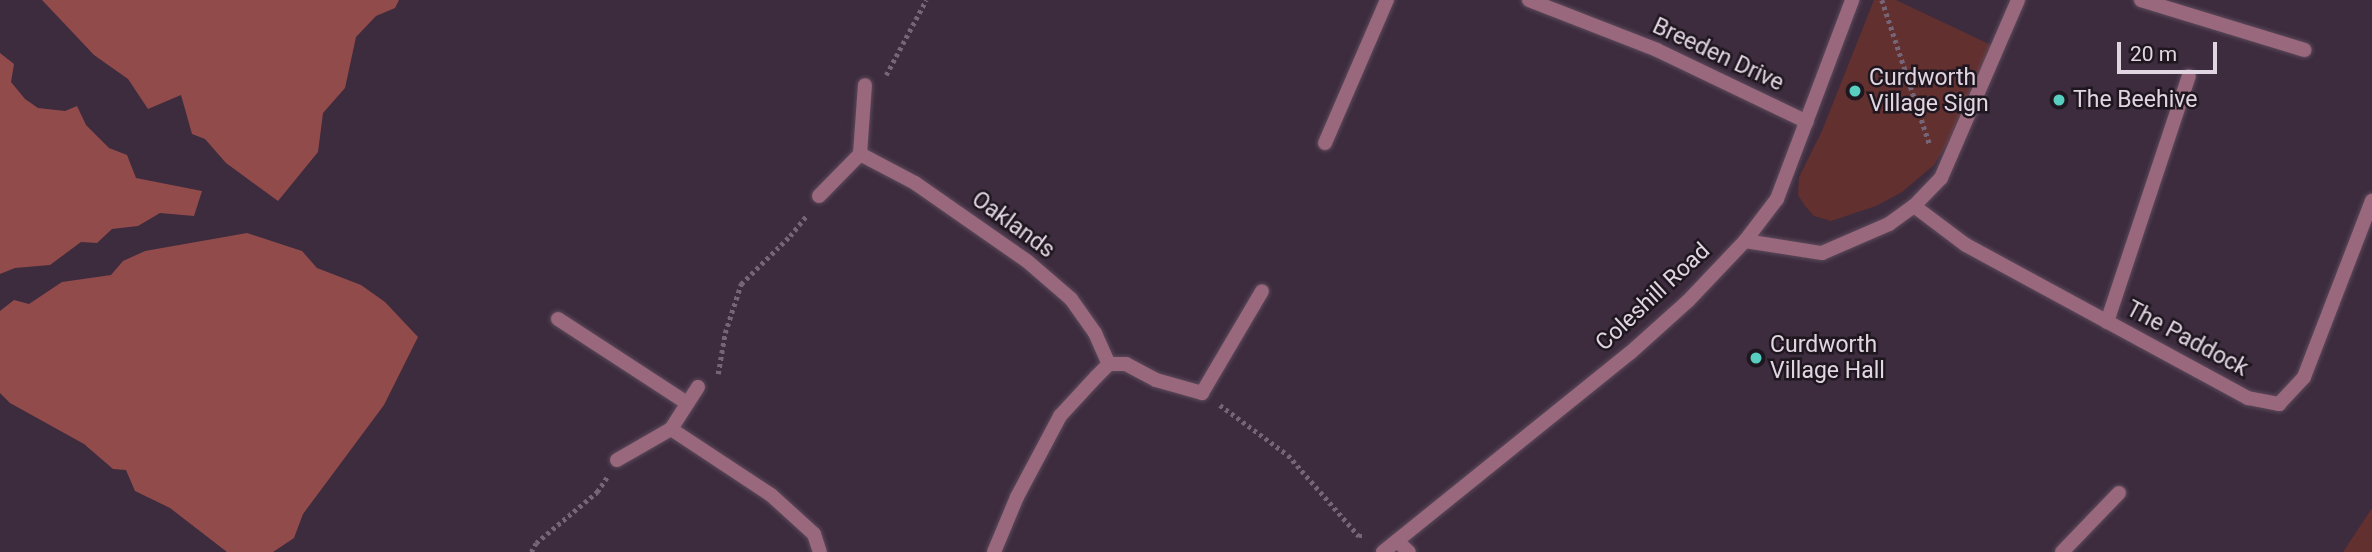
<!DOCTYPE html>
<html>
<head>
<meta charset="utf-8">
<style>
	body { margin:0 }
	#map { position:relative; width:2372px; height:552px; overflow:hidden; background:#3d2b3e; font-family:Roboto,sans-serif }
	div>[style] { position:absolute }
	.green>* { inset:0; background:#633030 }
	.forest>* { inset:0; background:#924b4b }
	.path>* { height:4.5px; margin-top:-2.25px; transform-origin:0; background:repeating-linear-gradient(90deg,#756576 0 3.5px,transparent 0 7px) }
	.roads { filter:drop-shadow(0 0 2px #5b4a5b) drop-shadow(0 0 2px #5b4a5b) }
	.service>* { height:14px; margin:-7px; padding:0 7px; transform-origin:7px; border-radius:7px; background:#9a687c }
	.minor>* { height:14px; margin:-7px; padding:0 7px; transform-origin:7px; border-radius:7px; background:#9a687c }
	.dots>* { width:19px; height:19px; translate:-50% -50%; box-sizing:border-box; border:4px solid #1f1720; border-radius:50% }
	span { translate:-50% -50%; white-space:nowrap; text-align:center; line-height:1.15; -webkit-text-stroke:5px #1f1720; paint-order:stroke }
	.street-label { font-size:23px; color:#e1d5e1 }
	.poi-label { font-size:23px; color:#e1d5e1 }
	.left { translate:0 -50%; text-align:left }
	.scale { position:absolute; left:2117px; top:42px; width:100px; height:32px; box-sizing:border-box; border:4px solid #e1d5e1; border-top:0; padding-left:9px; font-size:21px; line-height:24px; white-space:nowrap; color:#e1d5e1; -webkit-text-stroke:5px #1f1720; paint-order:stroke }
</style>
</head>
<body>
<div id="map">
	<div class="green">
		<i style="clip-path:polygon(1874px 0,1896px 0,1991px 45px,1956px 130px,1934px 165px,1902px 192px,1876px 206px,1831px 221px,1814px 216px,1805px 206px,1798px 195px,1799px 177px,1822px 131px)"></i>
		<i style="clip-path:polygon(2372px 508px,2372px 552px,2343px 552px)"></i>
	</div>
	<div class="forest">
		<i style="clip-path:polygon(42px 0,399px 0,395px 8px,376px 16px,356px 37px,345px 88px,323px 113px,318px 152px,278px 201px,226px 163px,205px 139px,192px 134px,181px 95px,148px 109px,128px 79px,94px 55px)"></i>
		<i style="clip-path:polygon(0 53px,14px 64px,11px 82px,25px 99px,38px 108px,65px 111px,77px 106px,86px 125px,109px 148px,127px 155px,136px 178px,202px 191px,194px 216px,160px 213px,138px 226px,112px 229px,97px 243px,81px 242px,50px 265px,15px 268px,0 274px)"></i>
		<i style="clip-path:polygon(247px 233px,302px 251px,317px 268px,361px 285px,385px 302px,418px 337px,384px 405px,303px 514px,294px 538px,273px 552px,227px 552px,170px 508px,135px 491px,126px 470px,113px 469px,84px 444px,10px 403px,0 393px,0 311px,14px 300px,29px 304px,62px 282px,111px 275px,123px 261px,145px 251px)"></i>
	</div>
	<div class="path">
		<i style="left:1882px;top:0;width:153px;rotate:71.7deg"></i>
		<i style="left:886px;top:75px;width:85px;rotate:-61.9deg"></i>
		<i style="left:718px;top:374px;width:42px;rotate:-80.3deg"></i>
		<i style="left:725px;top:333px;width:52px;rotate:-71.9deg"></i>
		<i style="left:741px;top:284px;width:69px;rotate:-44.4deg"></i>
		<i style="left:790px;top:236px;width:26px;rotate:-51deg"></i>
		<i style="left:1220px;top:405px;width:84px;rotate:36.3deg"></i>
		<i style="left:1288px;top:455px;width:108px;rotate:48.8deg"></i>
		<i style="left:1359px;top:536px;width:6px"></i>
		<i style="left:531px;top:552px;width:10px;rotate:-61deg"></i>
		<i style="left:536px;top:543px;width:80px;rotate:-39.9deg"></i>
		<i style="left:597px;top:492px;width:18px;rotate:-56deg"></i>
	</div>
	<div class="roads">
		<div class="service">
			<i style="left:2141px;top:0;width:171px;rotate:17deg"></i>
			<i style="left:1325px;top:143px;width:156px;rotate:-66.6deg"></i>
			<i style="left:558px;top:319px;width:154px;rotate:33.1deg"></i>
			<i style="left:2107px;top:322px;width:259px;rotate:-71.6deg"></i>
		</div>
		<div class="minor">
			<i style="left:1529px;top:0;width:137px;rotate:21.3deg"></i>
			<i style="left:1657px;top:50px;width:166px;rotate:25.6deg"></i>
			<i style="left:860px;top:154px;width:62px;rotate:27.8deg"></i>
			<i style="left:915px;top:183px;width:136px;rotate:34.9deg"></i>
			<i style="left:1027px;top:261px;width:58px;rotate:40.8deg"></i>
			<i style="left:1071px;top:299px;width:42px;rotate:54.8deg"></i>
			<i style="left:1095px;top:333px;width:34px;rotate:66deg"></i>
			<i style="left:819px;top:196px;width:59px;rotate:-45.7deg"></i>
			<i style="left:860px;top:154px;width:69px;rotate:-85.9deg"></i>
			<i style="left:1914px;top:206px;width:65px;rotate:36.9deg"></i>
			<i style="left:1966px;top:245px;width:321px;rotate:28.5deg"></i>
			<i style="left:2248px;top:398px;width:32px;rotate:11deg"></i>
			<i style="left:2279px;top:404px;width:37px;rotate:-47deg"></i>
			<i style="left:2304px;top:377px;width:189px;rotate:-68.9deg"></i>
			<i style="left:1745px;top:241px;width:78px;rotate:8.9deg"></i>
			<i style="left:1822px;top:253px;width:73px;rotate:-23.4deg"></i>
			<i style="left:1889px;top:224px;width:31px;rotate:-36deg"></i>
			<i style="left:1914px;top:206px;width:39px;rotate:-46deg"></i>
			<i style="left:1941px;top:178px;width:194px;rotate:-66.6deg"></i>
			<i style="left:671px;top:429px;width:120px;rotate:33.4deg"></i>
			<i style="left:771px;top:495px;width:58px;rotate:42.2deg"></i>
			<i style="left:814px;top:534px;width:19px;rotate:72deg"></i>
			<i style="left:617px;top:460px;width:62px;rotate:-29.9deg"></i>
			<i style="left:671px;top:429px;width:50px;rotate:-57.3deg"></i>
			<i style="left:1397px;top:541px;width:16px;rotate:43deg"></i>
			<i style="left:994px;top:552px;width:60px;rotate:-67.3deg"></i>
			<i style="left:1017px;top:497px;width:92px;rotate:-62deg"></i>
			<i style="left:1060px;top:416px;width:53px;rotate:-47.3deg"></i>
			<i style="left:1096px;top:377px;width:18px;rotate:-45deg"></i>
			<i style="left:1109px;top:364px;width:17px"></i>
			<i style="left:1126px;top:364px;width:34px;rotate:28deg"></i>
			<i style="left:1156px;top:380px;width:48px;rotate:15.8deg"></i>
			<i style="left:1202px;top:393px;width:118px;rotate:-59.5deg"></i>
			<i style="left:1383px;top:552px;width:317px;rotate:-38.9deg"></i>
			<i style="left:1630px;top:353px;width:78px;rotate:-41.9deg"></i>
			<i style="left:1688px;top:301px;width:83px;rotate:-46.5deg"></i>
			<i style="left:1745px;top:241px;width:53px;rotate:-52.7deg"></i>
			<i style="left:1777px;top:199px;width:213px;rotate:-69.3deg"></i>
			<i style="left:2062px;top:552px;width:82px;rotate:-46deg"></i>
		</div>
	</div>
	<div class="dots">
		<i style="left:1855px;top:91px;background:#58cec0"></i>
		<i style="left:2059px;top:100px;background:#58cec0"></i>
		<i style="left:1756px;top:358px;background:#58cec0"></i>
	</div>
	<div class="street-label">
		<span style="left:1718px;top:55px;rotate:25deg">Breeden Drive</span>
		<span style="left:1013px;top:225px;rotate:36deg">Oaklands</span>
		<span style="left:1653px;top:297px;rotate:-43deg">Coleshill Road</span>
		<span style="left:2187px;top:339px;rotate:28deg">The Paddock</span>
	</div>
	<div class="poi-label">
		<span class="left" style="left:1869px;top:91px">Curdworth<br>Village Sign</span>
		<span class="left" style="left:2073px;top:100px">The Beehive</span>
		<span class="left" style="left:1770px;top:358px">Curdworth<br>Village Hall</span>
	</div>
	<div class="scale">20 m</div>
</div>
</body>
</html>
